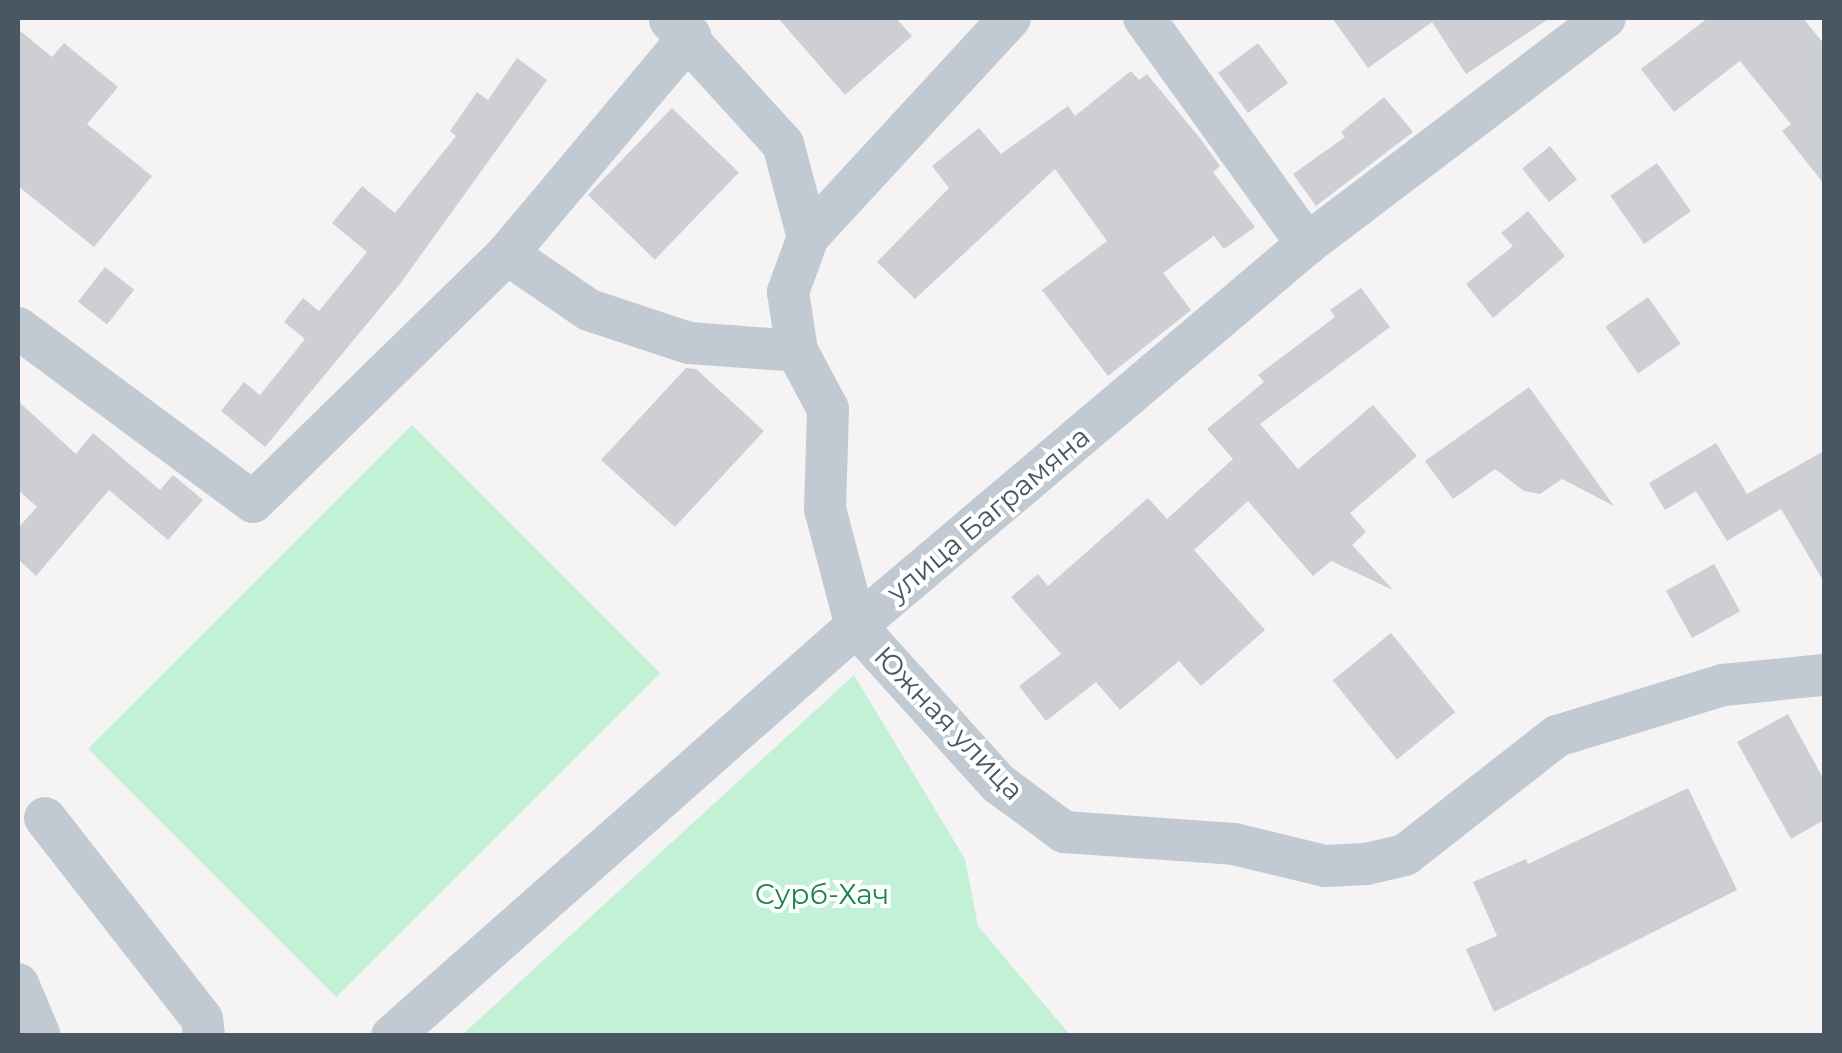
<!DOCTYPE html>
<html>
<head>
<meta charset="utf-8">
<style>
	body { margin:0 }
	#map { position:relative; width:1842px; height:1053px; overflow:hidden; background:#f5f3f3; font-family:Montserrat,sans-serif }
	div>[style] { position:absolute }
	.green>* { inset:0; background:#c3f1d5; transform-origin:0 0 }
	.building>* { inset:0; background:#cdcfd5; transform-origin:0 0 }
	.minor>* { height:42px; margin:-21px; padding:0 21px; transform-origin:21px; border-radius:21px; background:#c1cad2 }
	span { translate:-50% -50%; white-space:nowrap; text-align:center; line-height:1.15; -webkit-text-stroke:8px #fff; paint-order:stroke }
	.street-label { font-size:28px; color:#4a5661 }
	.park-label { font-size:28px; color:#17864f }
	.frame { position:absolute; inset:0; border:20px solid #4a5661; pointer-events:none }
</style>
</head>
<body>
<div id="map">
	<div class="green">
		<i style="left:412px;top:425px;width:351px;height:458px;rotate:45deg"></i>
		<i style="clip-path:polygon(854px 675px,965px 859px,978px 926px,1070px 1035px,462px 1035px)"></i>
	</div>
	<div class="building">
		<i style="clip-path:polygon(778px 18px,896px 18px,912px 36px,845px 95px)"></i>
		<i style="clip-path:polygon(1332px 18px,1550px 18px,1466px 74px,1432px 22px,1368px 68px)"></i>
		<i style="clip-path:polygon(1708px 18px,1803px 18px,1824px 44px,1824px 184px,1782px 131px,1791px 124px,1740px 61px,1674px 112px,1641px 69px)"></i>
		<i style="clip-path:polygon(18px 29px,52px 57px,64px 43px,118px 87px,87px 124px,152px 176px,94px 247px,18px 186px)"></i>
		<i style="left:1258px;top:43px;width:50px;height:50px;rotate:53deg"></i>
		<i style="clip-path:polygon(517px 58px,547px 80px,400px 284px,265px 447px,221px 411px,244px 382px,260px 395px,305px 339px,284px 322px,303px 298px,319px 311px,367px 252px,332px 223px,362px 186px,395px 213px,456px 136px,450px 131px,477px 92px,488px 100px)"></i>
		<i style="clip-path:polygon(1131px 71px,1139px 80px,1147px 74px,1199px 137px,1220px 166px,1213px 172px,1255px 227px,1224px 249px,1214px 236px,1163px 273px,1191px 310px,1108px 376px,1042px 290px,1107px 241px,1055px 169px,915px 299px,877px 262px,949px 188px,932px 166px,979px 128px,1001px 154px,1068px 106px,1075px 116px)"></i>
		<i style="clip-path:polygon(1384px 97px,1413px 132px,1316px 206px,1293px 174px,1345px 137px,1341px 132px)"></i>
		<i style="left:672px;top:108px;width:93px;height:121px;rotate:44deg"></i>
		<i style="left:1550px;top:146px;width:43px;height:36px;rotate:51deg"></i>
		<i style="left:1657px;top:163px;width:59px;height:57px;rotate:55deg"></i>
		<i style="clip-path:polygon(1528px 211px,1565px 256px,1493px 318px,1466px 284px,1513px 246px,1501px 233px)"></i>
		<i style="left:105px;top:267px;width:37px;height:44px;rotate:38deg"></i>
		<i style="clip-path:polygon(1361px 288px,1390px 327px,1260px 424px,1298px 469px,1373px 405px,1417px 456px,1350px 513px,1366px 532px,1352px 545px,1393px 590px,1331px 561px,1313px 576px,1248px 501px,1194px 550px,1265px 630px,1201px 686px,1179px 661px,1120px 710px,1096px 682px,1046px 721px,1019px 686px,1061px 654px,1011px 597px,1038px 574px,1048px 586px,1148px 498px,1167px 519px,1233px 459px,1207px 429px,1264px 382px,1258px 375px,1335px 317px,1330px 310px)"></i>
		<i style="left:1648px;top:297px;width:57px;height:52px;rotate:55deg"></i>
		<i style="clip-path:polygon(686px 368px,696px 369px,764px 431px,675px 527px,601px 460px)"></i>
		<i style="clip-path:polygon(1529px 387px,1614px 506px,1562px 479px,1540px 494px,1524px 491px,1495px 469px,1453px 499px,1425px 461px)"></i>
		<i style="clip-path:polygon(18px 401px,76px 454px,93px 433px,160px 490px,173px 475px,203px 500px,168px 540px,109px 490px,36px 576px,18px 559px,18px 528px,37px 507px,18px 490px)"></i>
		<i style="clip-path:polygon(1716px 443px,1747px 494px,1824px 451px,1824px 582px,1781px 509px,1727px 541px,1696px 491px,1665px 510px,1649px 483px)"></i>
		<i style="left:1714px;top:564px;width:54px;height:55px;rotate:61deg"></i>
		<i style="left:1391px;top:633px;width:102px;height:75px;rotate:51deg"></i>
		<i style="clip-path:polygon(1788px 714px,1824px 780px,1824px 820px,1791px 839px,1737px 742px)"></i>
		<i style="clip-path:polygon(1688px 788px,1737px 890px,1494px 1012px,1466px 949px,1497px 936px,1473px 882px,1526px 859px,1528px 864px)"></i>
	</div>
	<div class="minor">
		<i style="left:1010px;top:18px;width:298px;rotate:132.7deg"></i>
		<i style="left:808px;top:237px;width:59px;rotate:110deg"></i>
		<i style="left:788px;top:292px;width:60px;rotate:81.3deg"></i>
		<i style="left:797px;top:351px;width:66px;rotate:61.9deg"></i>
		<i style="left:828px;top:409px;width:100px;rotate:91.7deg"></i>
		<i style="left:825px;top:509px;width:121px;rotate:75.2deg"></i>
		<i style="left:856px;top:626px;width:213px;rotate:47.9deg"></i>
		<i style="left:999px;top:784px;width:81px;rotate:36.4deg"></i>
		<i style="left:1064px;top:832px;width:170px;rotate:4deg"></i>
		<i style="left:1234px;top:844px;width:94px;rotate:13.6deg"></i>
		<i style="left:1325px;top:866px;width:41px;rotate:-2.8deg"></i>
		<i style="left:1366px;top:864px;width:40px;rotate:-13deg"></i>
		<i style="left:1405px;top:855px;width:193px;rotate:-38.1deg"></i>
		<i style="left:1557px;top:736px;width:174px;rotate:-17.1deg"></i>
		<i style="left:1723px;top:685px;width:101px;rotate:-5.7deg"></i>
		<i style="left:1144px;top:18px;width:279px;rotate:54.2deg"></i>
		<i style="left:670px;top:20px;width:168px;rotate:47.7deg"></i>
		<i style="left:783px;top:144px;width:96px;rotate:75deg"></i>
		<i style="left:507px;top:254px;width:99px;rotate:34.3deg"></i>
		<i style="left:589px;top:310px;width:105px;rotate:18.3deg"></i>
		<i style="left:689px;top:343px;width:108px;rotate:4.2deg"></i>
		<i style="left:18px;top:328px;width:292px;rotate:36.5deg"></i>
		<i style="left:253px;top:502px;width:355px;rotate:-44.3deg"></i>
		<i style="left:507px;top:254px;width:285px;rotate:-50deg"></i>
		<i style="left:45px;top:818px;width:255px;rotate:52deg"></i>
		<i style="left:202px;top:1019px;width:17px;rotate:83deg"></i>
		<i style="left:18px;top:984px;width:56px;rotate:67.1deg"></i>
		<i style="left:392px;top:1036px;width:619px;rotate:-41.46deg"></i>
		<i style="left:856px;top:626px;width:591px;rotate:-40.26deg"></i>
		<i style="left:1307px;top:244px;width:374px;rotate:-37.2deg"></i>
	</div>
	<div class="street-label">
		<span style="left:988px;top:514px;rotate:-40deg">улица Баграмяна</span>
		<span style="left:949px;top:723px;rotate:46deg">Южная улица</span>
	</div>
	<div class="park-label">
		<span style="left:822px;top:894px">Сурб-Хач</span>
	</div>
	<div class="frame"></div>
</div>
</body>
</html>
